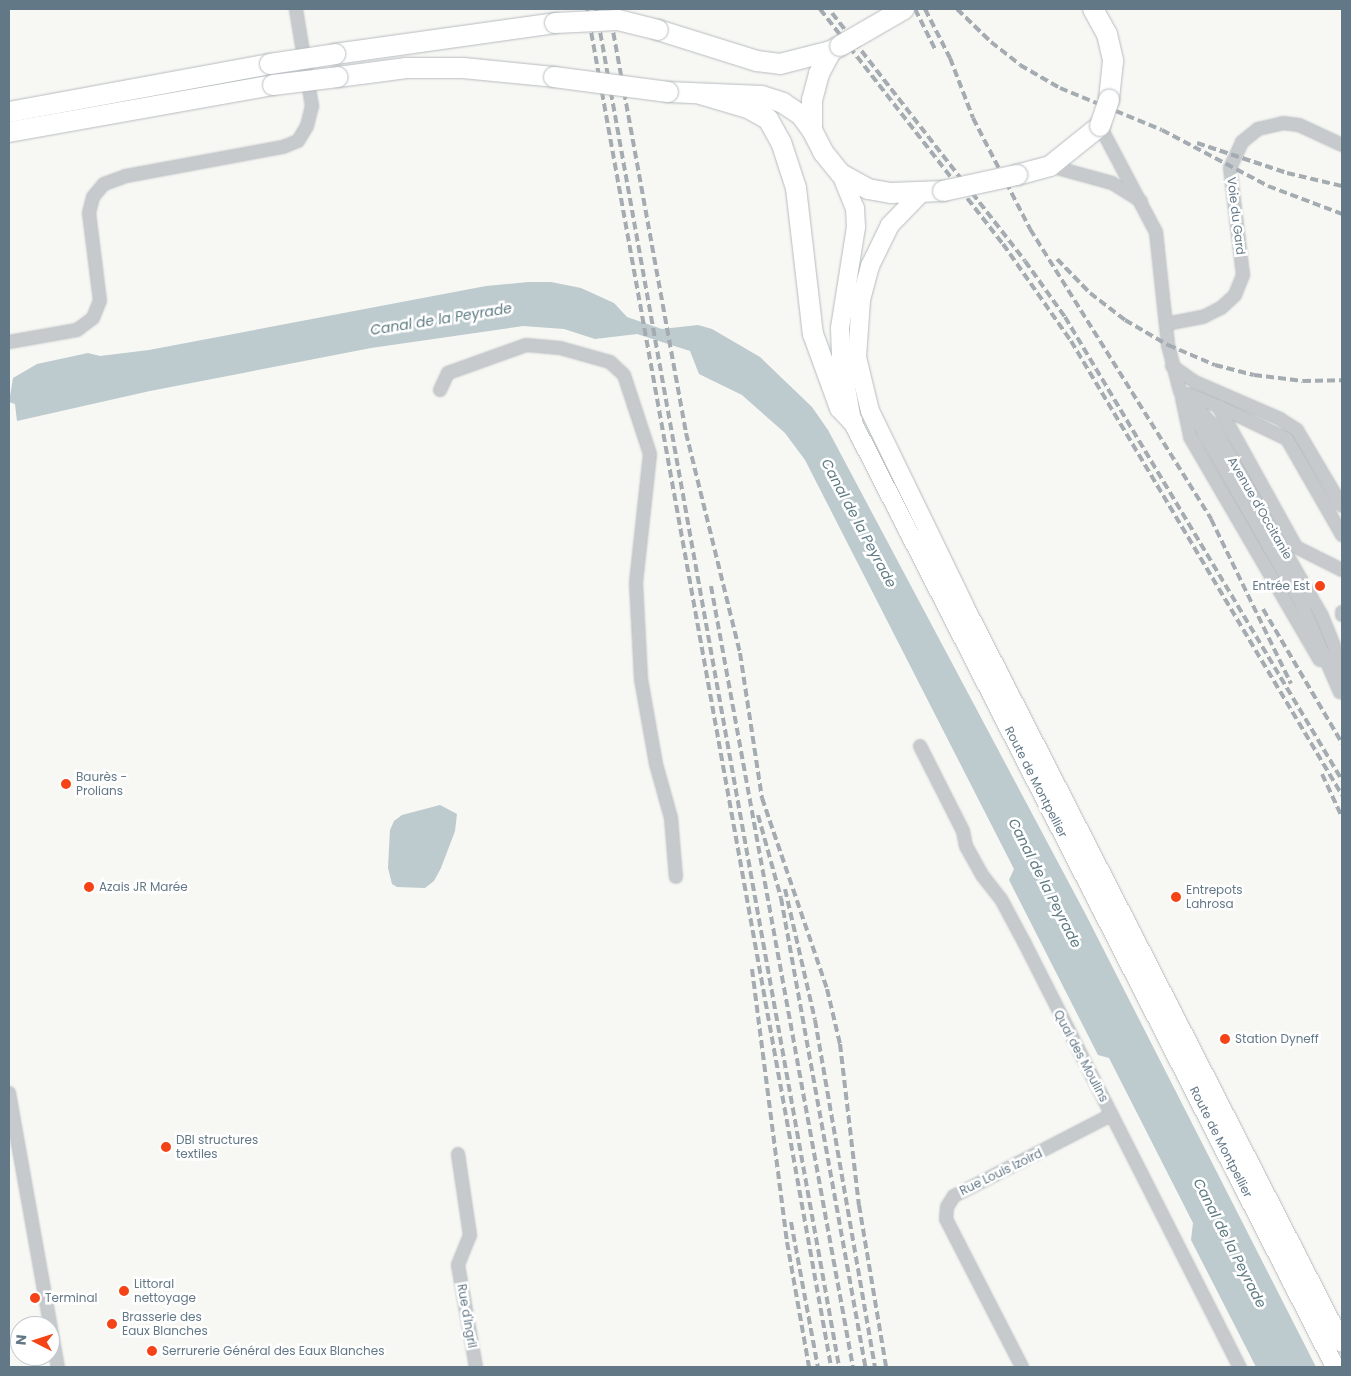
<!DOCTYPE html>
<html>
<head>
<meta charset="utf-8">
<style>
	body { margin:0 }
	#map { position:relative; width:1351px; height:1376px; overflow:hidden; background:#f7f7f3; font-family:Poppins,sans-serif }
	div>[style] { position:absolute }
	.water>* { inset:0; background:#bdcace }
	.roads { filter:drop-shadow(0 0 1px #b6bcc0) drop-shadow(0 0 1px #b6bcc0) }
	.street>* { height:12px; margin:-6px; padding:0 6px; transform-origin:6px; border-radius:6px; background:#c6cacd }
	.secondary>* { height:18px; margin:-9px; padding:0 9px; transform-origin:9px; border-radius:9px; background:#fff }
	.primary>* { height:20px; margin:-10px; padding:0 10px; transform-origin:10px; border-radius:10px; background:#fff }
	.rail>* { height:4px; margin-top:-2px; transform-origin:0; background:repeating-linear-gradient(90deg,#a4abb1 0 8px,transparent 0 12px) }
	.bridges { filter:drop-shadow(0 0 1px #b9bdc1) drop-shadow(0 0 1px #b9bdc1) }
	.primary-bridge>* { height:20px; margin:-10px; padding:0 10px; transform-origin:10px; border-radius:10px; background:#fff }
	.dots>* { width:14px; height:14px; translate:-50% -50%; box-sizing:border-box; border:2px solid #fff; border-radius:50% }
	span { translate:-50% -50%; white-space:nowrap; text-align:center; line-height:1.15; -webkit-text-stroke:5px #fff; paint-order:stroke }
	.street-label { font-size:12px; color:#637887 }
	.poi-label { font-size:12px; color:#637887 }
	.right { translate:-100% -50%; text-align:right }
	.left { translate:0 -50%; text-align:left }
	.water-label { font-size:14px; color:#5f7b83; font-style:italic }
	.frame { position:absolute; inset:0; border:10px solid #637887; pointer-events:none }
	.north { position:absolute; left:10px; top:1316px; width:50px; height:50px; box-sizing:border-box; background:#fff; border:1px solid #c1c9cf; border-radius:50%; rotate:275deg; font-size:14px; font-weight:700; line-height:20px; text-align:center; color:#637887 }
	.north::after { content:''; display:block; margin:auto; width:18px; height:22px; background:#f44417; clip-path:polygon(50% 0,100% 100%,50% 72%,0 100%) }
</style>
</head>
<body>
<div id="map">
	<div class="water">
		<i style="clip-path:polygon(528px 282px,551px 282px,581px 288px,614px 303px,627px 317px,662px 329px,698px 325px,712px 329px,760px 357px,812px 407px,828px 430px,1086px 915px,1316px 1367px,1256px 1367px,1191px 1240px,1193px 1223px,1109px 1058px,1098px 1055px,1009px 880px,1014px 869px,805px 460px,785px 433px,742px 395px,699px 374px,690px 351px,637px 334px,595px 339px,564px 329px,523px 326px,371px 348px,150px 391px,17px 421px,15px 404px,9px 402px,13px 378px,37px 364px,88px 353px,100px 356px,149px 350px,486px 286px)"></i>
		<i style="clip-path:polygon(440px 805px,457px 814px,455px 831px,441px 868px,434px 881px,425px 888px,397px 887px,392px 884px,388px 868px,390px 830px,394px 821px,402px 815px)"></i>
	</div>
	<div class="roads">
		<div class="street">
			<i style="left:1100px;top:126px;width:120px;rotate:62.2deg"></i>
			<i style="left:1156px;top:232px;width:114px;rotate:83.9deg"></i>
			<i style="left:1168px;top:345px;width:48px;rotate:75.4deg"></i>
			<i style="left:1180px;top:391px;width:249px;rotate:60.3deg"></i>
			<i style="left:1303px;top:607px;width:93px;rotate:66.5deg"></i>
			<i style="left:1050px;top:166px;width:64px;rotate:15.3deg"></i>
			<i style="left:1112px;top:183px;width:34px;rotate:32deg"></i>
			<i style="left:1166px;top:324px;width:38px;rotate:-11deg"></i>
			<i style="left:1203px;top:317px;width:20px;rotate:-27deg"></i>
			<i style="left:1221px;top:308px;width:19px;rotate:-43deg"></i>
			<i style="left:1235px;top:295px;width:22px;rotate:-68deg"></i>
			<i style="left:1243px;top:275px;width:108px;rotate:-96.9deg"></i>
			<i style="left:1230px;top:168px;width:29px;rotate:-65deg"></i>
			<i style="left:1242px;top:142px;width:21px;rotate:-39deg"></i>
			<i style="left:1258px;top:129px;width:26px;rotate:-13deg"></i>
			<i style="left:1283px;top:123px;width:16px;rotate:7deg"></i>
			<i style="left:1299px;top:125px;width:47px;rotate:24.9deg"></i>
			<i style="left:9px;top:342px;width:69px;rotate:-10deg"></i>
			<i style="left:77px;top:330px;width:20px;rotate:-37deg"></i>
			<i style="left:93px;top:318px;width:18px;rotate:-68deg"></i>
			<i style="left:100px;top:301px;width:89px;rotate:-97.1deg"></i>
			<i style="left:89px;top:213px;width:16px;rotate:-76deg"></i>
			<i style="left:93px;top:197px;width:17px;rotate:-50deg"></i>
			<i style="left:104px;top:184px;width:23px;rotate:-20deg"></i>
			<i style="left:126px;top:176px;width:160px;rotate:-10.5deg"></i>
			<i style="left:283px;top:147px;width:16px;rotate:-22deg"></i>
			<i style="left:298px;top:141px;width:17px;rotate:-59deg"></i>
			<i style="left:307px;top:126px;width:21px;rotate:-76deg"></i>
			<i style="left:312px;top:106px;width:98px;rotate:-99.4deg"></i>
			<i style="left:1172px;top:366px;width:28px;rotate:35deg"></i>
			<i style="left:1195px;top:382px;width:93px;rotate:23.5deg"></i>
			<i style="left:1280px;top:419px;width:20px;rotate:33deg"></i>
			<i style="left:1297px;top:430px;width:88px;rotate:59.4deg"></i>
			<i style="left:440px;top:390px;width:19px;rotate:-65deg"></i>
			<i style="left:448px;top:373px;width:83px;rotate:-19.7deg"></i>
			<i style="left:526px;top:345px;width:34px;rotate:5deg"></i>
			<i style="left:560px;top:348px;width:52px;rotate:15.6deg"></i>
			<i style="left:610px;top:362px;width:19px;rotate:43deg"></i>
			<i style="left:624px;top:375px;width:83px;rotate:71.8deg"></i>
			<i style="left:650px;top:454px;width:130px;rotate:96.2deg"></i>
			<i style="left:636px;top:583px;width:96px;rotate:87deg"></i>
			<i style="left:641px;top:679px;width:86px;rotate:80deg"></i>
			<i style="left:656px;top:764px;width:56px;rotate:74.5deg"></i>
			<i style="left:671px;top:818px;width:59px;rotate:85.2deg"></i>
			<i style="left:1188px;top:394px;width:32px;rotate:22deg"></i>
			<i style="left:1218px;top:406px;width:161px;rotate:61deg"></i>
			<i style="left:1296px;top:547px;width:51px;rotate:26.6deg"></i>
			<i style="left:1182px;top:398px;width:40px;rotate:78deg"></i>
			<i style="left:1190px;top:437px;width:258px;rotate:59.8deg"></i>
			<i style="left:1191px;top:401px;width:30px;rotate:48deg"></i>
			<i style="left:1211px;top:423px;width:223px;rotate:60.1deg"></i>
			<i style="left:1322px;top:616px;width:32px;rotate:68deg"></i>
			<i style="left:1334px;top:646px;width:30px;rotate:82deg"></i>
			<i style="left:1218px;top:406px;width:76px;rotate:25.6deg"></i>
			<i style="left:1287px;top:439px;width:111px;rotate:60.2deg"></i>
			<i style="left:1342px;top:612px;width:3px;rotate:90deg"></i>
			<i style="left:920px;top:746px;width:95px;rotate:63.2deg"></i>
			<i style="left:963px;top:831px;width:15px;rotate:79deg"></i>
			<i style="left:966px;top:846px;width:33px;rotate:61deg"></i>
			<i style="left:982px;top:875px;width:31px;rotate:52deg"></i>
			<i style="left:1001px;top:899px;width:51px;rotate:61.9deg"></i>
			<i style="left:1025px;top:944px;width:475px;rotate:63.1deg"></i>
			<i style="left:9px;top:1093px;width:278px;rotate:79.9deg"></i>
			<i style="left:458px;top:1154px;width:82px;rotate:81.6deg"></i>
			<i style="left:470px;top:1235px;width:32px;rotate:112deg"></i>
			<i style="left:458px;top:1265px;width:104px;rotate:80deg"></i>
			<i style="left:1022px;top:1367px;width:166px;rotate:-117.2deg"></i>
			<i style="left:946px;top:1219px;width:12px;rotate:-85deg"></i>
			<i style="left:947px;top:1207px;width:13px;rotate:-58deg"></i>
			<i style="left:954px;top:1196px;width:177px;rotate:-27.3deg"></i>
		</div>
		<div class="secondary">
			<i style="left:841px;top:174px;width:37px;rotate:68deg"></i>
			<i style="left:855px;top:208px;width:19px;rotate:87deg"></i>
			<i style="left:856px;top:227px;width:102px;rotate:99deg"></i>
			<i style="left:840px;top:328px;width:31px;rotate:88deg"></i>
			<i style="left:841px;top:359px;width:63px;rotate:79.9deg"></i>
			<i style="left:852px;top:421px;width:1062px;rotate:62.95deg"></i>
			<i style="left:922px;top:192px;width:46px;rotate:134.1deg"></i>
			<i style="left:890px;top:225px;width:46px;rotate:116deg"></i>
			<i style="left:870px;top:266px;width:35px;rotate:105deg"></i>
			<i style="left:861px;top:300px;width:57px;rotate:94deg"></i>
			<i style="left:857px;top:357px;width:56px;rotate:76.5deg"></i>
			<i style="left:870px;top:411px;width:216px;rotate:64.1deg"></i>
			<i style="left:964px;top:605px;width:829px;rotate:62.88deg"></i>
		</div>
		<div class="primary">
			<i style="left:1093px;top:9px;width:29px;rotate:61deg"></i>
			<i style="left:1107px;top:34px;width:28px;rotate:77deg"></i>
			<i style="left:1113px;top:61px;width:39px;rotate:96deg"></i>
			<i style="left:658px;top:30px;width:104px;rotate:17.4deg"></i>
			<i style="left:757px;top:61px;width:23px;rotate:7deg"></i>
			<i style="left:780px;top:64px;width:53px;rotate:-14.3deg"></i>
			<i style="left:840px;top:46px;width:10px;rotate:151deg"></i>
			<i style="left:831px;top:51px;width:26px;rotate:118deg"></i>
			<i style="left:819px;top:74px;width:27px;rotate:105deg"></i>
			<i style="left:812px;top:100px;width:30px;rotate:90deg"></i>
			<i style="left:812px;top:130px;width:25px;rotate:63deg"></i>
			<i style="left:823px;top:152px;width:28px;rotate:51deg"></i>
			<i style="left:841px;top:174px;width:31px;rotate:29deg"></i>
			<i style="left:868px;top:189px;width:23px;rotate:10deg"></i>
			<i style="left:891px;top:193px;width:52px;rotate:-2.2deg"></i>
			<i style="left:335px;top:54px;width:222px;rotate:-8deg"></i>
			<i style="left:338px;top:77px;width:69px;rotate:-7.5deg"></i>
			<i style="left:406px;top:68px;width:57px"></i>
			<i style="left:463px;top:68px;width:91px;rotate:5.6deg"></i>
			<i style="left:668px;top:92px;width:94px;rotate:2.4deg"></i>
			<i style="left:762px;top:96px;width:22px;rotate:18deg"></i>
			<i style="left:783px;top:103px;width:22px;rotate:34deg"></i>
			<i style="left:801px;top:115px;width:19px;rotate:54deg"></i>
			<i style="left:700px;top:94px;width:50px;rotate:16.3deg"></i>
			<i style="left:748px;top:108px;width:23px;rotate:29deg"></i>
			<i style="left:768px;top:119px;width:26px;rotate:61deg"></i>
			<i style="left:781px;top:142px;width:48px;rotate:71.9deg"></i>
			<i style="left:796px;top:188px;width:147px;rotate:83.4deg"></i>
			<i style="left:813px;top:334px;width:79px;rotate:70deg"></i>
			<i style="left:840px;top:408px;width:18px;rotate:47deg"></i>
			<i style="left:9px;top:112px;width:265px;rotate:-10.4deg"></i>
			<i style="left:9px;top:132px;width:268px;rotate:-10.1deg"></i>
			<i style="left:1017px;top:175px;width:34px;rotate:-15deg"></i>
			<i style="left:1050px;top:166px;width:64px;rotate:-38.7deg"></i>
		</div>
	</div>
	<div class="rail">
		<i style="left:587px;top:9px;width:1380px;rotate:79.81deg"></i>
		<i style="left:596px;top:9px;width:1380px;rotate:79.85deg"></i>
		<i style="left:609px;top:9px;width:431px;rotate:79.7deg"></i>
		<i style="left:686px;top:433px;width:227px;rotate:76.2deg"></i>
		<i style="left:740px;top:653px;width:147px;rotate:81.4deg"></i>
		<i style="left:762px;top:798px;width:202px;rotate:71.2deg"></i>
		<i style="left:827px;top:989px;width:57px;rotate:76.7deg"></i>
		<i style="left:840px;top:1044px;width:162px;rotate:83.3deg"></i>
		<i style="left:859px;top:1205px;width:164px;rotate:80.5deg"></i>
		<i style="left:820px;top:9px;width:298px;rotate:52.1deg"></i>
		<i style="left:1003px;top:244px;width:118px;rotate:55deg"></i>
		<i style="left:1071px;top:341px;width:529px;rotate:59.17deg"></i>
		<i style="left:915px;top:9px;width:47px;rotate:63.4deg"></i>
		<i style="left:925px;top:9px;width:55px;rotate:63deg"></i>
		<i style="left:950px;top:58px;width:64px;rotate:69deg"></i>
		<i style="left:973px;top:118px;width:125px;rotate:62.8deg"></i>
		<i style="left:1030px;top:229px;width:342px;rotate:58deg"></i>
		<i style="left:1211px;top:519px;width:183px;rotate:64.1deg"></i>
		<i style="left:957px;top:9px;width:47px;rotate:44.1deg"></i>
		<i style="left:991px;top:42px;width:37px;rotate:38deg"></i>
		<i style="left:1020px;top:65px;width:46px;rotate:29.9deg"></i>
		<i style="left:1060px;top:88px;width:110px;rotate:22.4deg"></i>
		<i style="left:1162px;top:130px;width:120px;rotate:27.8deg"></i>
		<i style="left:1268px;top:186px;width:79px;rotate:20.7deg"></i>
		<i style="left:832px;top:13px;width:314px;rotate:52.1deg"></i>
		<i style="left:1025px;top:261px;width:69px;rotate:54.5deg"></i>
		<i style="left:1065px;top:317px;width:540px;rotate:59.11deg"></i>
		<i style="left:1197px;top:143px;width:95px;rotate:18.4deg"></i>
		<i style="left:1287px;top:173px;width:57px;rotate:13.3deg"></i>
		<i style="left:1057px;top:259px;width:47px;rotate:45.9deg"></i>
		<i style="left:1090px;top:293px;width:44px;rotate:37.6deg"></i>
		<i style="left:1125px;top:320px;width:50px;rotate:30.2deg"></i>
		<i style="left:1168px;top:345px;width:51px;rotate:23.1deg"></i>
		<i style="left:1215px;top:365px;width:40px;rotate:14.4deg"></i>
		<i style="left:1254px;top:375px;width:49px;rotate:7deg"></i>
		<i style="left:1303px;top:381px;width:39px;rotate:-1deg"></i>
		<i style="left:711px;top:586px;width:794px;rotate:79.7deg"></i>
		<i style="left:1263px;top:609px;width:156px;rotate:59.5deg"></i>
		<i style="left:1322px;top:774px;width:47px;rotate:65.1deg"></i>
		<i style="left:758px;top:815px;width:86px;rotate:74.5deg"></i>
		<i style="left:781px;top:898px;width:476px;rotate:79.8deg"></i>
		<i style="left:785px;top:889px;width:134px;rotate:77.1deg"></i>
		<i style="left:815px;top:1020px;width:352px;rotate:80.2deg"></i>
		<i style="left:752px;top:969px;width:275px;rotate:82.7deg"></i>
		<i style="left:787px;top:1242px;width:127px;rotate:80deg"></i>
		<i style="left:791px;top:1222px;width:147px;rotate:79.5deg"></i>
	</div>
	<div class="bridges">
		<div class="primary-bridge">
			<i style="left:555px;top:23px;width:63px;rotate:-2.7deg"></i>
			<i style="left:618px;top:20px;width:41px;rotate:14deg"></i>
			<i style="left:840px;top:46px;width:74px;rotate:-30deg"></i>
			<i style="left:270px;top:64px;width:66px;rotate:-8.7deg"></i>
			<i style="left:554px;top:77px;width:115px;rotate:7.5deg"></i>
			<i style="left:273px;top:85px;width:65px;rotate:-7deg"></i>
			<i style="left:1100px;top:126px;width:28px;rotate:-71deg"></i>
			<i style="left:943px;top:191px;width:76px;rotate:-12.2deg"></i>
		</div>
	</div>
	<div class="dots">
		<i style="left:1320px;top:586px;background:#f44417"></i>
		<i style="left:66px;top:784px;background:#f44417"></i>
		<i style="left:89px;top:887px;background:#f44417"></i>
		<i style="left:1176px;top:897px;background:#f44417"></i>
		<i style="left:1225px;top:1039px;background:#f44417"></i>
		<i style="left:166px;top:1147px;background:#f44417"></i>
		<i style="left:124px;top:1291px;background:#f44417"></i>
		<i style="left:35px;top:1298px;background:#f44417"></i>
		<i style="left:112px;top:1324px;background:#f44417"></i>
		<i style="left:152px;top:1351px;background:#f44417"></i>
	</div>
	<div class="street-label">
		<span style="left:1236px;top:216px;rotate:83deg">Voie du Gard</span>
		<span style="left:1260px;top:508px;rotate:60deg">Avenue d'Occitanie</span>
		<span style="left:1036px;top:782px;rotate:63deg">Route de Montpellier</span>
		<span style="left:1081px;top:1056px;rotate:62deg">Quai des Moulins</span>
		<span style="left:1221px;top:1142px;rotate:63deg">Route de Montpellier</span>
		<span style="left:1001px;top:1172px;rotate:-26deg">Rue Louis Izoird</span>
		<span style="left:467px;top:1316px;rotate:80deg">Rue d'Ingril</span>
	</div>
	<div class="poi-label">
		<span class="right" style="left:1310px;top:586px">Entrée Est</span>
		<span class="left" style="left:76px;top:784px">Baurès -<br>Prolians</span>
		<span class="left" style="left:99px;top:887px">Azais JR Marée</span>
		<span class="left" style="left:1186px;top:897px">Entrepots<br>Lahrosa</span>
		<span class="left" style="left:1235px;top:1039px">Station Dyneff</span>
		<span class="left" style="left:176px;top:1147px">DBI structures<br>textiles</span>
		<span class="left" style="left:134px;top:1291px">Littoral<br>nettoyage</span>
		<span class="left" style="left:45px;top:1298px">Terminal</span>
		<span class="left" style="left:122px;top:1324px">Brasserie des<br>Eaux Blanches</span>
		<span class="left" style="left:162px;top:1351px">Serrurerie Général des Eaux Blanches</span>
	</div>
	<div class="water-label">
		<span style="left:441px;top:319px;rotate:-9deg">Canal de la Peyrade</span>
		<span style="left:859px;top:523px;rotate:62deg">Canal de la Peyrade</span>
		<span style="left:1045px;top:883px;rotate:63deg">Canal de la Peyrade</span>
		<span style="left:1230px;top:1243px;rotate:63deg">Canal de la Peyrade</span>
	</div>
	<div class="frame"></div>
	<div class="north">N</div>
</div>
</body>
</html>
